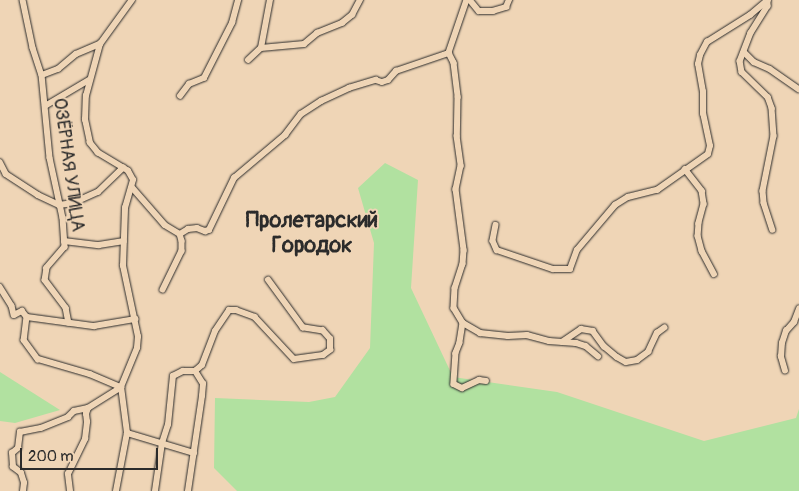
<!DOCTYPE html>
<html>
<head>
<meta charset="utf-8">
<style>
	body { margin:0 }
	#map { position:relative; width:799px; height:491px; overflow:hidden; background:#efd5b6; font-family:Pangolin,sans-serif }
	div>[style] { position:absolute }
	.green>* { inset:0; background:#b1e1a0 }
	.roads { filter:drop-shadow(0 0 1px #2b2b2b) drop-shadow(0 0 1px #2b2b2b) }
	.minor>* { height:5.5px; margin:-2.75px; padding:0 2.75px; transform-origin:2.75px; border-radius:2.75px; background:#efd5b6 }
	span { translate:-50% -50%; white-space:nowrap; text-align:center; line-height:1.15; -webkit-text-stroke:4px #efd5b6; paint-order:stroke }
	.street-label { font-size:18px; color:#2b2b2b }
	.district-label { font-size:22px; color:#2b2b2b; font-weight:700 }
	.scale { position:absolute; left:20px; top:448px; width:138px; height:22px; box-sizing:border-box; border:2px solid #2b2b2b; border-top:0; padding-left:6px; font-size:15px; line-height:18px; white-space:nowrap; color:#2b2b2b; -webkit-text-stroke:4px #efd5b6; paint-order:stroke }
</style>
</head>
<body>
<div id="map">
	<div class="green">
		<i style="clip-path:polygon(385px 163px,418px 180px,411px 288px,453px 377px,557px 392px,704px 441px,796px 418px,799px 409px,799px 491px,237px 491px,214px 468px,215px 398px,309px 402px,335px 397px,370px 348px,374px 243px,358px 188px)"></i>
		<i style="clip-path:polygon(0 372px,60px 410px,15px 423px,0 421px)"></i>
	</div>
	<div class="roads">
		<div class="minor">
			<i style="left:23px;top:0;width:49px;rotate:78.2deg"></i>
			<i style="left:33px;top:48px;width:28px;rotate:72deg"></i>
			<i style="left:42px;top:75px;width:83px;rotate:84.5deg"></i>
			<i style="left:50px;top:158px;width:61px;rotate:77.8deg"></i>
			<i style="left:63px;top:218px;width:29px;rotate:86deg"></i>
			<i style="left:65px;top:247px;width:28px;rotate:131deg"></i>
			<i style="left:47px;top:268px;width:12px;rotate:99deg"></i>
			<i style="left:45px;top:280px;width:35px;rotate:53deg"></i>
			<i style="left:66px;top:308px;width:15px;rotate:79deg"></i>
			<i style="left:467px;top:0;width:56px;rotate:108.8deg"></i>
			<i style="left:449px;top:53px;width:11px;rotate:63deg"></i>
			<i style="left:454px;top:63px;width:34px;rotate:83deg"></i>
			<i style="left:458px;top:97px;width:39px;rotate:91deg"></i>
			<i style="left:457px;top:136px;width:30px;rotate:82deg"></i>
			<i style="left:461px;top:166px;width:24px;rotate:102deg"></i>
			<i style="left:456px;top:189px;width:62px;rotate:82.5deg"></i>
			<i style="left:464px;top:250px;width:14px;rotate:94deg"></i>
			<i style="left:463px;top:264px;width:25px;rotate:108deg"></i>
			<i style="left:455px;top:288px;width:20px;rotate:93deg"></i>
			<i style="left:454px;top:308px;width:17px;rotate:59deg"></i>
			<i style="left:463px;top:323px;width:20px;rotate:30deg"></i>
			<i style="left:480px;top:333px;width:28px;rotate:6deg"></i>
			<i style="left:508px;top:336px;width:19px;rotate:-3deg"></i>
			<i style="left:527px;top:335px;width:23px;rotate:15deg"></i>
			<i style="left:549px;top:341px;width:27px;rotate:4deg"></i>
			<i style="left:576px;top:343px;width:10px;rotate:17deg"></i>
			<i style="left:586px;top:346px;width:16px;rotate:40deg"></i>
			<i style="left:470px;top:0;width:14px;rotate:51deg"></i>
			<i style="left:479px;top:11px;width:14px"></i>
			<i style="left:493px;top:11px;width:14px;rotate:-17deg"></i>
			<i style="left:506px;top:7px;width:8px;rotate:-67deg"></i>
			<i style="left:768px;top:0;width:6px;rotate:90deg"></i>
			<i style="left:768px;top:6px;width:32px;rotate:122deg"></i>
			<i style="left:751px;top:33px;width:30px;rotate:111deg"></i>
			<i style="left:740px;top:61px;width:11px;rotate:80deg"></i>
			<i style="left:742px;top:72px;width:36px;rotate:44deg"></i>
			<i style="left:768px;top:97px;width:12px;rotate:70deg"></i>
			<i style="left:772px;top:108px;width:28px;rotate:86deg"></i>
			<i style="left:774px;top:136px;width:56px;rotate:101.3deg"></i>
			<i style="left:763px;top:191px;width:12px;rotate:85deg"></i>
			<i style="left:764px;top:203px;width:28px;rotate:72deg"></i>
			<i style="left:261px;top:48px;width:43px;rotate:-5.3deg"></i>
			<i style="left:304px;top:44px;width:17px;rotate:-40deg"></i>
			<i style="left:317px;top:33px;width:27px;rotate:-22deg"></i>
			<i style="left:342px;top:23px;width:13px;rotate:-39deg"></i>
			<i style="left:352px;top:15px;width:17px;rotate:-62deg"></i>
			<i style="left:744px;top:52px;width:14px;rotate:45deg"></i>
			<i style="left:754px;top:62px;width:17px;rotate:24deg"></i>
			<i style="left:770px;top:69px;width:35px;rotate:35deg"></i>
			<i style="left:248px;top:60px;width:18px;rotate:-43deg"></i>
			<i style="left:261px;top:48px;width:49px;rotate:-79.4deg"></i>
			<i style="left:42px;top:75px;width:17px;rotate:-21deg"></i>
			<i style="left:58px;top:69px;width:23px;rotate:-40deg"></i>
			<i style="left:76px;top:54px;width:26px;rotate:-23deg"></i>
			<i style="left:180px;top:96px;width:15px;rotate:-53deg"></i>
			<i style="left:189px;top:84px;width:16px;rotate:-22deg"></i>
			<i style="left:204px;top:78px;width:62px;rotate:-63deg"></i>
			<i style="left:232px;top:23px;width:24px;rotate:-75deg"></i>
			<i style="left:45px;top:106px;width:51px;rotate:-30.6deg"></i>
			<i style="left:0;top:162px;width:13px;rotate:63deg"></i>
			<i style="left:6px;top:174px;width:38px;rotate:33deg"></i>
			<i style="left:38px;top:195px;width:23px;rotate:25deg"></i>
			<i style="left:59px;top:205px;width:14px;rotate:-8deg"></i>
			<i style="left:73px;top:203px;width:27px;rotate:-24deg"></i>
			<i style="left:98px;top:192px;width:35px;rotate:-44deg"></i>
			<i style="left:685px;top:169px;width:28px;rotate:52deg"></i>
			<i style="left:702px;top:191px;width:13px;rotate:81deg"></i>
			<i style="left:704px;top:204px;width:20px;rotate:105deg"></i>
			<i style="left:699px;top:223px;width:13px;rotate:94deg"></i>
			<i style="left:698px;top:236px;width:16px;rotate:75deg"></i>
			<i style="left:702px;top:251px;width:26px;rotate:62deg"></i>
			<i style="left:132px;top:187px;width:50px;rotate:49deg"></i>
			<i style="left:165px;top:225px;width:17px;rotate:31deg"></i>
			<i style="left:180px;top:234px;width:7px;rotate:74deg"></i>
			<i style="left:182px;top:241px;width:10px;rotate:90deg"></i>
			<i style="left:182px;top:251px;width:43px;rotate:116deg"></i>
			<i style="left:496px;top:225px;width:16px;rotate:101deg"></i>
			<i style="left:493px;top:241px;width:10px;rotate:66deg"></i>
			<i style="left:497px;top:250px;width:59px;rotate:18.7deg"></i>
			<i style="left:553px;top:269px;width:17px"></i>
			<i style="left:570px;top:269px;width:20px;rotate:-70deg"></i>
			<i style="left:577px;top:250px;width:59px;rotate:-49.8deg"></i>
			<i style="left:615px;top:205px;width:15px;rotate:-32deg"></i>
			<i style="left:628px;top:197px;width:30px;rotate:-14deg"></i>
			<i style="left:657px;top:190px;width:62px;rotate:-35.2deg"></i>
			<i style="left:708px;top:154px;width:8px;rotate:-76deg"></i>
			<i style="left:710px;top:146px;width:33px;rotate:-102deg"></i>
			<i style="left:703px;top:114px;width:22px;rotate:-90deg"></i>
			<i style="left:703px;top:92px;width:28px;rotate:-100deg"></i>
			<i style="left:698px;top:64px;width:9px;rotate:-77deg"></i>
			<i style="left:700px;top:55px;width:15px;rotate:-62deg"></i>
			<i style="left:707px;top:42px;width:51px;rotate:-32.1deg"></i>
			<i style="left:750px;top:15px;width:23px;rotate:-40deg"></i>
			<i style="left:180px;top:234px;width:9px;rotate:-32deg"></i>
			<i style="left:188px;top:229px;width:9px;rotate:-6deg"></i>
			<i style="left:197px;top:228px;width:9px;rotate:21deg"></i>
			<i style="left:205px;top:231px;width:4px;rotate:-14deg"></i>
			<i style="left:209px;top:230px;width:58px;rotate:-64.3deg"></i>
			<i style="left:234px;top:178px;width:67px;rotate:-40.1deg"></i>
			<i style="left:285px;top:135px;width:26px;rotate:-53deg"></i>
			<i style="left:301px;top:114px;width:24px;rotate:-33deg"></i>
			<i style="left:321px;top:101px;width:31px;rotate:-25deg"></i>
			<i style="left:349px;top:88px;width:28px;rotate:-17deg"></i>
			<i style="left:376px;top:80px;width:6px;rotate:18deg"></i>
			<i style="left:382px;top:82px;width:6px;rotate:-18deg"></i>
			<i style="left:388px;top:80px;width:12px;rotate:-48deg"></i>
			<i style="left:396px;top:71px;width:56px;rotate:-18.8deg"></i>
			<i style="left:64px;top:241px;width:35px;rotate:7deg"></i>
			<i style="left:99px;top:245px;width:25px;rotate:-9deg"></i>
			<i style="left:0;top:287px;width:22px;rotate:58deg"></i>
			<i style="left:12px;top:306px;width:9px;rotate:77deg"></i>
			<i style="left:14px;top:315px;width:9px;rotate:-27deg"></i>
			<i style="left:22px;top:311px;width:8px;rotate:50deg"></i>
			<i style="left:27px;top:317px;width:23px;rotate:97deg"></i>
			<i style="left:24px;top:340px;width:24px;rotate:54deg"></i>
			<i style="left:38px;top:359px;width:54px;rotate:16.1deg"></i>
			<i style="left:90px;top:374px;width:34px;rotate:23deg"></i>
			<i style="left:27px;top:317px;width:68px;rotate:7.7deg"></i>
			<i style="left:94px;top:326px;width:42px;rotate:-9.7deg"></i>
			<i style="left:463px;top:323px;width:20px;rotate:99deg"></i>
			<i style="left:460px;top:343px;width:11px;rotate:112deg"></i>
			<i style="left:456px;top:353px;width:31px;rotate:94deg"></i>
			<i style="left:454px;top:384px;width:9px;rotate:27deg"></i>
			<i style="left:462px;top:388px;width:19px;rotate:-25deg"></i>
			<i style="left:479px;top:380px;width:7px;rotate:8deg"></i>
			<i style="left:562px;top:342px;width:23px;rotate:-34deg"></i>
			<i style="left:581px;top:329px;width:12px;rotate:9deg"></i>
			<i style="left:593px;top:331px;width:19px;rotate:54deg"></i>
			<i style="left:604px;top:346px;width:17px;rotate:40deg"></i>
			<i style="left:617px;top:357px;width:10px;rotate:29deg"></i>
			<i style="left:626px;top:362px;width:11px;rotate:-10deg"></i>
			<i style="left:637px;top:360px;width:14px;rotate:-36deg"></i>
			<i style="left:648px;top:352px;width:21px;rotate:-65deg"></i>
			<i style="left:657px;top:333px;width:9px;rotate:-36deg"></i>
			<i style="left:195px;top:371px;width:9px;rotate:-41deg"></i>
			<i style="left:202px;top:365px;width:36px;rotate:-69deg"></i>
			<i style="left:215px;top:331px;width:25px;rotate:-56deg"></i>
			<i style="left:229px;top:310px;width:7px"></i>
			<i style="left:236px;top:310px;width:20px;rotate:20deg"></i>
			<i style="left:255px;top:317px;width:57px;rotate:47.1deg"></i>
			<i style="left:294px;top:359px;width:29px;rotate:-8deg"></i>
			<i style="left:323px;top:355px;width:9px;rotate:-36deg"></i>
			<i style="left:330px;top:350px;width:11px;rotate:-90deg"></i>
			<i style="left:330px;top:339px;width:11px;rotate:-131deg"></i>
			<i style="left:323px;top:331px;width:20px;rotate:-171deg"></i>
			<i style="left:303px;top:328px;width:59px;rotate:-126.1deg"></i>
			<i style="left:785px;top:371px;width:15px;rotate:-106deg"></i>
			<i style="left:781px;top:357px;width:14px;rotate:-86deg"></i>
			<i style="left:782px;top:343px;width:13px;rotate:-72deg"></i>
			<i style="left:786px;top:331px;width:12px;rotate:-48deg"></i>
			<i style="left:794px;top:322px;width:14px;rotate:-69deg"></i>
			<i style="left:127px;top:433px;width:70px;rotate:16.6deg"></i>
			<i style="left:23px;top:491px;width:8px;rotate:-83deg"></i>
			<i style="left:24px;top:483px;width:10px;rotate:-107deg"></i>
			<i style="left:21px;top:473px;width:10px;rotate:-143deg"></i>
			<i style="left:13px;top:467px;width:14px;rotate:-94deg"></i>
			<i style="left:12px;top:453px;width:8px;rotate:-40deg"></i>
			<i style="left:18px;top:448px;width:16px;rotate:-83deg"></i>
			<i style="left:20px;top:432px;width:21px;rotate:-11deg"></i>
			<i style="left:41px;top:428px;width:29px;rotate:-22deg"></i>
			<i style="left:68px;top:417px;width:8px;rotate:-45deg"></i>
			<i style="left:74px;top:411px;width:14px;rotate:-12deg"></i>
			<i style="left:70px;top:491px;width:17px;rotate:-97deg"></i>
			<i style="left:68px;top:474px;width:39px;rotate:-64deg"></i>
			<i style="left:85px;top:439px;width:17px;rotate:-83deg"></i>
			<i style="left:87px;top:422px;width:8px;rotate:-97deg"></i>
			<i style="left:86px;top:414px;width:6px;rotate:-72deg"></i>
			<i style="left:88px;top:408px;width:39px;rotate:-32deg"></i>
			<i style="left:116px;top:491px;width:59px;rotate:-79.3deg"></i>
			<i style="left:127px;top:433px;width:46px;rotate:-97.4deg"></i>
			<i style="left:121px;top:387px;width:42px;rotate:-67.7deg"></i>
			<i style="left:137px;top:348px;width:11px;rotate:-85deg"></i>
			<i style="left:138px;top:337px;width:73px;rotate:-101.9deg"></i>
			<i style="left:123px;top:266px;width:58px;rotate:-88deg"></i>
			<i style="left:125px;top:208px;width:29px;rotate:-74deg"></i>
			<i style="left:133px;top:180px;width:10px;rotate:-119deg"></i>
			<i style="left:128px;top:171px;width:35px;rotate:-149deg"></i>
			<i style="left:98px;top:153px;width:13px;rotate:-129deg"></i>
			<i style="left:90px;top:143px;width:24px;rotate:-102deg"></i>
			<i style="left:85px;top:120px;width:24px;rotate:-88deg"></i>
			<i style="left:86px;top:96px;width:54px;rotate:-74.9deg"></i>
			<i style="left:100px;top:44px;width:54px;rotate:-54deg"></i>
			<i style="left:155px;top:491px;width:49px;rotate:-81.7deg"></i>
			<i style="left:162px;top:443px;width:19px;rotate:-72deg"></i>
			<i style="left:168px;top:425px;width:49px;rotate:-84.2deg"></i>
			<i style="left:173px;top:376px;width:11px;rotate:-27deg"></i>
			<i style="left:183px;top:371px;width:12px"></i>
			<i style="left:188px;top:491px;width:96px;rotate:-81.6deg"></i>
			<i style="left:202px;top:396px;width:12px;rotate:-85deg"></i>
			<i style="left:203px;top:384px;width:15px;rotate:-122deg"></i>
		</div>
	</div>
	<div class="street-label">
		<span style="left:68px;top:165px;rotate:82deg">ОЗЁРНАЯ УЛИЦА</span>
	</div>
	<div class="district-label">
		<span style="left:312px;top:233px">Пролетарский<br>Городок</span>
	</div>
	<div class="scale">200 m</div>
</div>
</body>
</html>
